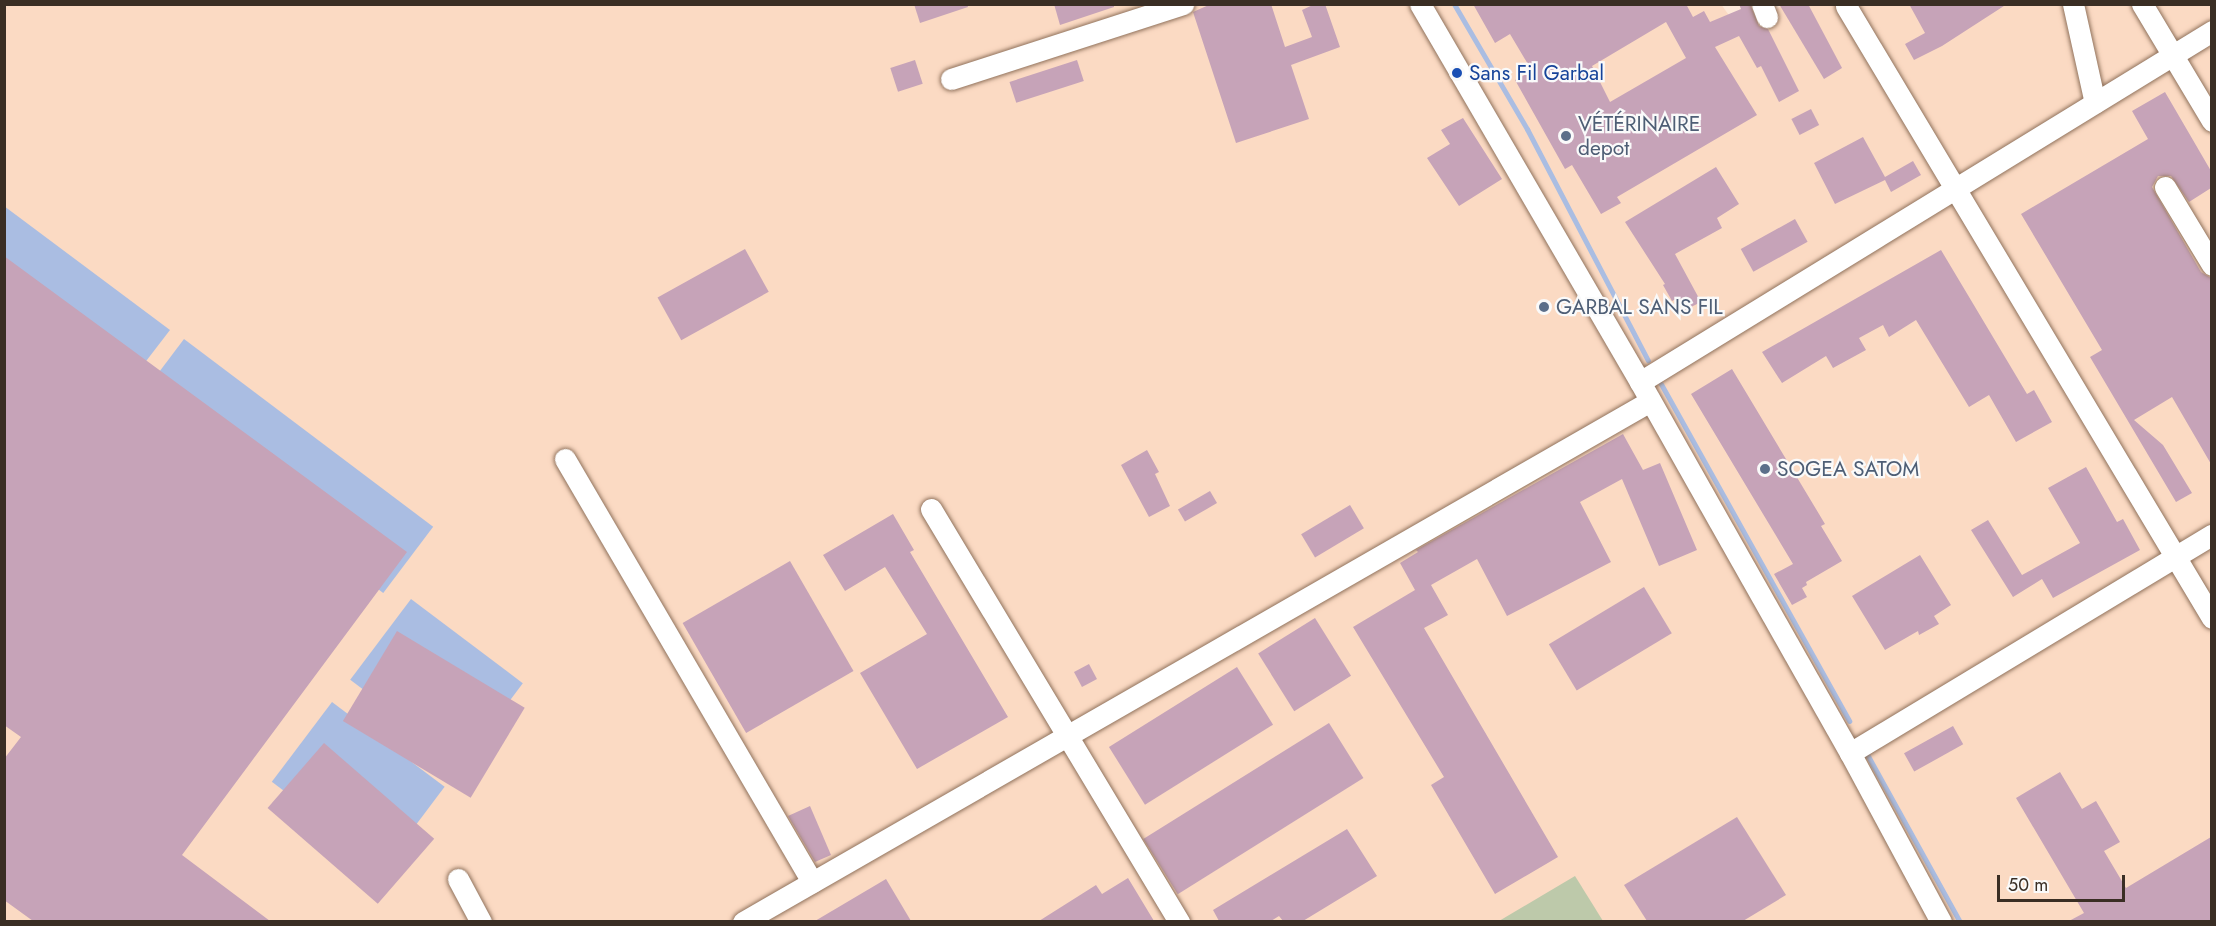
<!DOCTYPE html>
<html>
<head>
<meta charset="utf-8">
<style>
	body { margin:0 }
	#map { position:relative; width:2216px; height:926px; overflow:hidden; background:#fde9da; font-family:Jost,sans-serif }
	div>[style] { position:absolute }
	.built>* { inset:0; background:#fbdac3 }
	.green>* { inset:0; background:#bdc9aa }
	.water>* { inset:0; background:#aabde2; transform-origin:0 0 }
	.stream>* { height:5px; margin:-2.5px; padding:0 2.5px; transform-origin:2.5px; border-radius:2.5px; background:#aabde2 }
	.building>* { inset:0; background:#c6a3b8; transform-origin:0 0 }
	.roads { filter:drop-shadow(0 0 2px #90725c) drop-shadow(0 0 2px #90725c) }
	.minor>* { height:21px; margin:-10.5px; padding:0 10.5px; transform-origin:10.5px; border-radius:10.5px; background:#fff }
	.dots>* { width:16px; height:16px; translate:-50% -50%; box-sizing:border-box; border:3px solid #fafafa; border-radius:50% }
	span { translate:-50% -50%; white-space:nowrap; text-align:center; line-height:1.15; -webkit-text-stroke:4.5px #fafafa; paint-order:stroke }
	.transit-label { font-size:21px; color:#164399 }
	.left { translate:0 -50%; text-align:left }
	.service-label { font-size:21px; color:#4e5e75 }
	.frame { position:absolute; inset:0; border:6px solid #3a2e24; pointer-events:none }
	.scale { position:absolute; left:1997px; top:875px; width:128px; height:27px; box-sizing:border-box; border:3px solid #3a2e24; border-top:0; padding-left:8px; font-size:18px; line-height:21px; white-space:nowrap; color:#3a2e24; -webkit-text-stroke:4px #fafafa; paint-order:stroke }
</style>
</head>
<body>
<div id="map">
	<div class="built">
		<i style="clip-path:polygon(1721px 4px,1740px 31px,1783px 5px,2211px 5px,2211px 921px,5px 922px,5px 5px)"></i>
	</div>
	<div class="green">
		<i style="clip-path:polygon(1575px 876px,1603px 921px,1499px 921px)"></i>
	</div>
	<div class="water">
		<i style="clip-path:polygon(4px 206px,170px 330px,120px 395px,5px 308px)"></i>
		<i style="left:184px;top:339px;width:312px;height:83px;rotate:37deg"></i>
		<i style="left:411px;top:599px;width:140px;height:101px;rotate:37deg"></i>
		<i style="left:332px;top:702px;width:141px;height:100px;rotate:37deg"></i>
	</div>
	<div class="stream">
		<i style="left:1454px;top:4px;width:145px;rotate:59.7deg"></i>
		<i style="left:1527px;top:129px;width:261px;rotate:62.4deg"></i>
		<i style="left:1661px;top:384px;width:386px;rotate:60.8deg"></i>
		<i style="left:1868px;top:756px;width:190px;rotate:61deg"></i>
	</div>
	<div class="building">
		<i style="clip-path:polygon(914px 4px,967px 4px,968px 7px,920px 23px)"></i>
		<i style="clip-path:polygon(1054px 4px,1114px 4px,1114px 7px,1060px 25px)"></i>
		<i style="clip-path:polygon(1211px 4px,1271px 4px,1285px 47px,1312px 37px,1302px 10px,1315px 4px,1325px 4px,1340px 47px,1291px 65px,1309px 119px,1236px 143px,1193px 12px)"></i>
		<i style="clip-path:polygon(evenodd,1473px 4px,1686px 4px,1693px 17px,1704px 11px,1710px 22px,1741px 9px,1739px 4px,1750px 4px,1759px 26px,1768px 29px,1799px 91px,1779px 102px,1761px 66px,1757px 68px,1739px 36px,1715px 47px,1757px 115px,1617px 197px,1621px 203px,1601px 214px,1572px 165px,1565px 169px,1515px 80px,1532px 71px,1510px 34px,1495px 43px,1473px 4px,1666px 22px,1686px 58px,1610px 102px,1592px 66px,1666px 22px)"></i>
		<i style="clip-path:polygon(1779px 4px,1808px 4px,1842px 68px,1824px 79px)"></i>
		<i style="clip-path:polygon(1909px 4px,2007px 4px,1942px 46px,1914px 60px,1905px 44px,1925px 33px)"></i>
		<i style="left:915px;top:60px;width:25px;height:26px;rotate:72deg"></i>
		<i style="left:1077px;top:60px;width:22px;height:71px;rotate:72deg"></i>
		<i style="clip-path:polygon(2165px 92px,2211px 171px,2211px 188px,2189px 202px,2171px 176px,2158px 176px,2152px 187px,2201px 272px,2211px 278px,2211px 464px,2172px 397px,2134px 420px,2163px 445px,2192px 493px,2176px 502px,2090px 357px,2102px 350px,2021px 214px,2148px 139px,2132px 111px)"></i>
		<i style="left:1811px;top:109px;width:18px;height:22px;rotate:63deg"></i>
		<i style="clip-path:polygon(1463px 118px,1502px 179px,1459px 206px,1427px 158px,1450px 144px,1441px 130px)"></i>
		<i style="clip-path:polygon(1863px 137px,1885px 177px,1913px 161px,1921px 175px,1891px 192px,1885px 180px,1835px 204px,1814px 163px)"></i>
		<i style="clip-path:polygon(1716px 167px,1739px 204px,1717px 218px,1722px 228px,1675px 254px,1701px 302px,1685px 310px,1678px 298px,1672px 301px,1663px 285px,1665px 284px,1625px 222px)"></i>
		<i style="left:1795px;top:219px;width:26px;height:62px;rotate:61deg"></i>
		<i style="left:745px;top:249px;width:49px;height:100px;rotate:61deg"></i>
		<i style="clip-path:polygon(1941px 250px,2027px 394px,2034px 390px,2052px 422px,2016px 442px,1989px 395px,1969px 407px,1916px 320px,1889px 337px,1883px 325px,1859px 338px,1866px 350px,1833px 368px,1826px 356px,1782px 383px,1762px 352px)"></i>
		<i style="clip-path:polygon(4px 256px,407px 552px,182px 855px,270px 921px,33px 921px,4px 900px,4px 759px,21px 737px,4px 725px)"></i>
		<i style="clip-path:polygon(1732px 369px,1825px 524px,1821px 526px,1842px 561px,1806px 582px,1807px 585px,1802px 588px,1807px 597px,1792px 605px,1774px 574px,1793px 564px,1691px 394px)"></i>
		<i style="clip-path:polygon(1623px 434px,1643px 470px,1660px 463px,1697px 550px,1659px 566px,1622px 479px,1580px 502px,1611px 562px,1507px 616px,1477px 559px,1431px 585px,1448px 615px,1424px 628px,1558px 857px,1495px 894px,1431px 785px,1444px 777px,1353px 627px,1415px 590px,1400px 563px,1418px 552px,1416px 550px)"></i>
		<i style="clip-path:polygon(1147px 450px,1159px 472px,1155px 474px,1170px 506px,1149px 517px,1121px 465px)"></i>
		<i style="clip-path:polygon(2086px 467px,2117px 522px,2123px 519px,2140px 550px,2053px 598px,2042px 579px,2013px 597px,1971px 530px,1988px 520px,2022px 575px,2080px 543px,2048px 488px)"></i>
		<i style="left:1210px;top:491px;width:14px;height:37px;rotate:60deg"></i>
		<i style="left:1350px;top:505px;width:27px;height:57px;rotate:59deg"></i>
		<i style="clip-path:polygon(893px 514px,914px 550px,910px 552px,1008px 717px,917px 769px,860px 673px,927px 634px,885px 567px,845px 591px,823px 555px)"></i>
		<i style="clip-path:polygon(1920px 555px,1951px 605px,1934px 616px,1939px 624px,1919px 635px,1918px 631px,1885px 650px,1852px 596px)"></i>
		<i style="left:790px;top:561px;width:127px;height:124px;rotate:60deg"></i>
		<i style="left:1644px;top:587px;width:54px;height:111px;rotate:59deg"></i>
		<i style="left:1315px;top:618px;width:68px;height:67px;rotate:58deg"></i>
		<i style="left:397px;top:631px;width:149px;height:105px;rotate:31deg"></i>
		<i style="left:1089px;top:664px;width:17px;height:17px;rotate:62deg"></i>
		<i style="left:1237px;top:667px;width:68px;height:151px;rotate:58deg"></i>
		<i style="left:1329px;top:723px;width:65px;height:219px;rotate:58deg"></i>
		<i style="left:1953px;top:726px;width:21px;height:56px;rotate:61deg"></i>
		<i style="left:324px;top:743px;width:146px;height:86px;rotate:41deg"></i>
		<i style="clip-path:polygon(2060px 772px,2082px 809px,2096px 801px,2120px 842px,2104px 851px,2126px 888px,2211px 837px,2211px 921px,2069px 921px,2084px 913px,2016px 798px)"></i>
		<i style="clip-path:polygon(810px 806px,831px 855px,815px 862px,788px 816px)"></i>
		<i style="clip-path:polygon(1737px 817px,1786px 895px,1743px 921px,1647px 921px,1624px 885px)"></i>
		<i style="clip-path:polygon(1347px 829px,1377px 876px,1303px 921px,1283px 921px,1279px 916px,1271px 921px,1219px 921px,1213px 910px)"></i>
		<i style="clip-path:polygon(1128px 878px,1154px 921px,1039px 921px,1096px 885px,1102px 894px)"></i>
		<i style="clip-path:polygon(886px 879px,911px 921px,815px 921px)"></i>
	</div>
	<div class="roads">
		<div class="minor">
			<i style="left:1420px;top:4px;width:437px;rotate:59.8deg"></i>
			<i style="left:1640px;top:382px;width:426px;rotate:60.5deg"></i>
			<i style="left:1850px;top:753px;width:192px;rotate:61.7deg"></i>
			<i style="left:1762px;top:4px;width:14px;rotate:69deg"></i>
			<i style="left:2073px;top:4px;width:101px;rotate:77.5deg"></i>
			<i style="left:2142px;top:4px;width:136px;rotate:59.1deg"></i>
			<i style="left:1846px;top:6px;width:713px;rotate:59.12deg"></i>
			<i style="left:951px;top:79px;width:244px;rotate:-17.9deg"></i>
			<i style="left:2165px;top:187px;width:91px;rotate:58.9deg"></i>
			<i style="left:1640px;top:382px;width:671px;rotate:-31.53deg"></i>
			<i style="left:565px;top:459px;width:490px;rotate:59.7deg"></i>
			<i style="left:931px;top:509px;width:482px;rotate:59deg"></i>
			<i style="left:1850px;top:753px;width:423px;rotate:-31.1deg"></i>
			<i style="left:458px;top:879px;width:49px;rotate:61.9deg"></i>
			<i style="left:743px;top:922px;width:1046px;rotate:-29.87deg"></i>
		</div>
	</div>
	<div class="dots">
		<i style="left:1457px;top:73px;background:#1a4fb4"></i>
		<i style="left:1566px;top:136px;background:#5c6f8a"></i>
		<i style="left:1544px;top:307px;background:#5c6f8a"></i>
		<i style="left:1765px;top:469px;background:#5c6f8a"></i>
	</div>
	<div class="transit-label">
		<span class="left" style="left:1469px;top:73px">Sans Fil Garbal</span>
	</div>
	<div class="service-label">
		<span class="left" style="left:1578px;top:136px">VÉTÉRINAIRE<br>depot</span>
		<span class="left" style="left:1556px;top:307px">GARBAL SANS FIL</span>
		<span class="left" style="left:1777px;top:469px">SOGEA SATOM</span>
	</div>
	<div class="frame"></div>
	<div class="scale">50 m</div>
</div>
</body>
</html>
